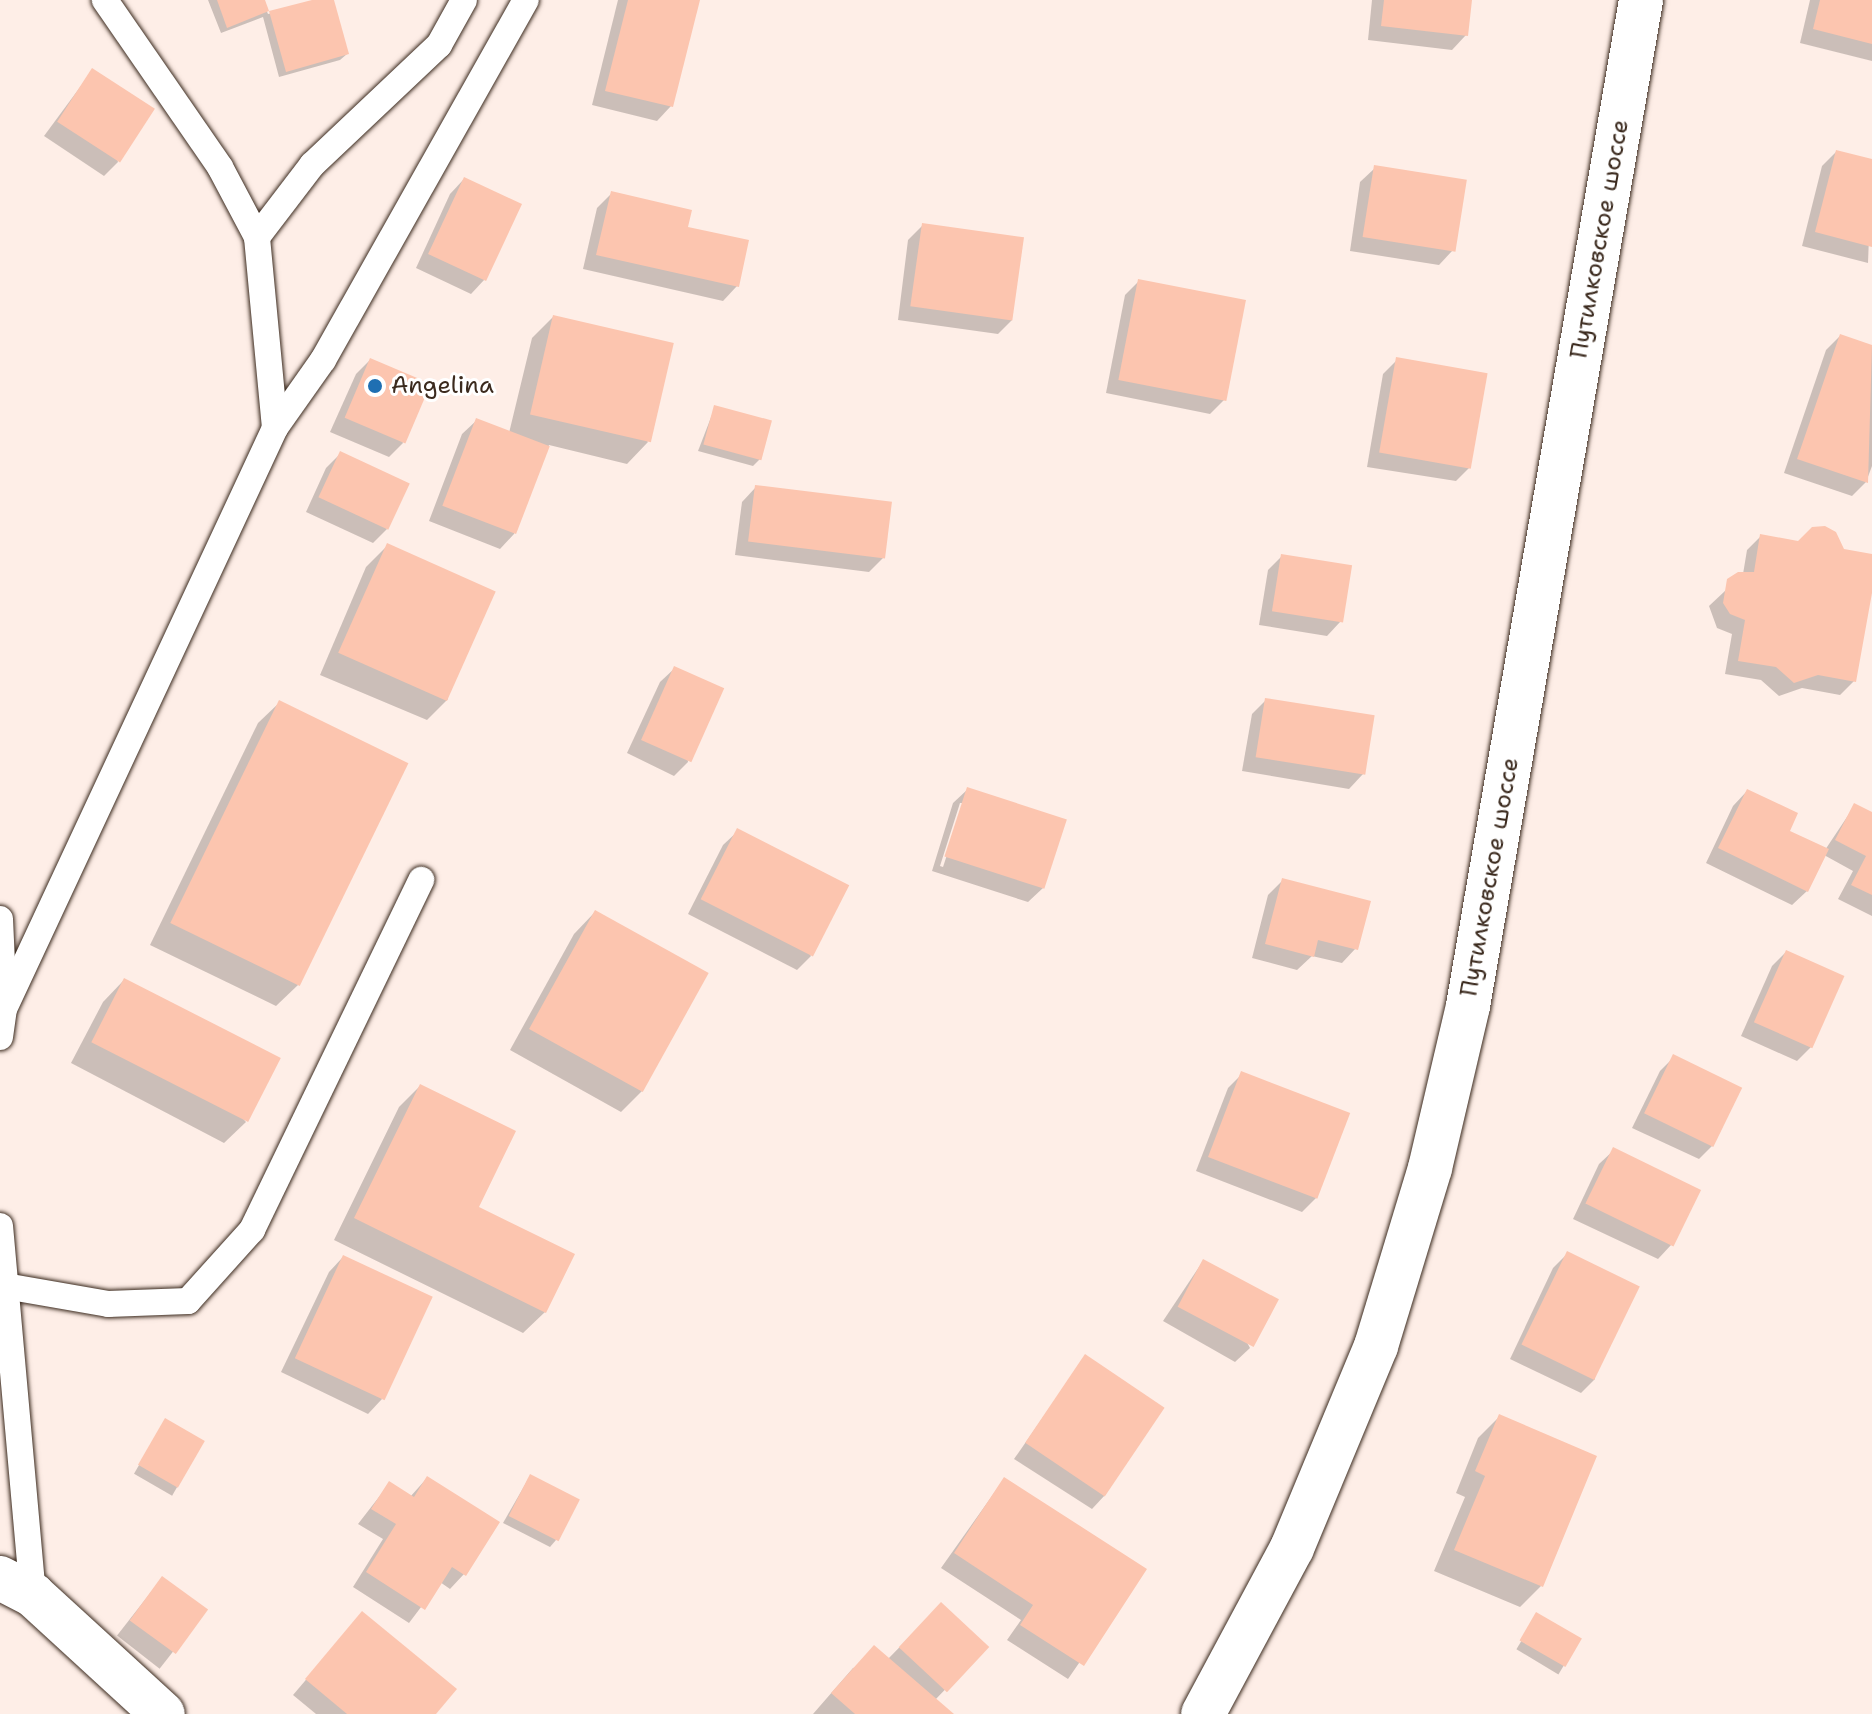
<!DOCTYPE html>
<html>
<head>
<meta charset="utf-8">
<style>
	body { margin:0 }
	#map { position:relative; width:1872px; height:1714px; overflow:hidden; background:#feeee7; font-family:"Shantell Sans",sans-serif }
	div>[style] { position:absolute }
	.shadow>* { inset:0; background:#0003; transform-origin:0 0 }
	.building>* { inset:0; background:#fcc5af; transform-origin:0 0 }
	.roads { filter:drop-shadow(0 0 2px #3b2a1e) drop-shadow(0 0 2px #3b2a1e) }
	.service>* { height:26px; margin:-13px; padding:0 13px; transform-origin:13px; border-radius:13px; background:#fff }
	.minor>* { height:44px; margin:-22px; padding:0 22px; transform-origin:22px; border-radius:22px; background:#fff }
	.secondary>* { height:44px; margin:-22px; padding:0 22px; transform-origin:22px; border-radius:22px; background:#fff }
	.dots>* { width:22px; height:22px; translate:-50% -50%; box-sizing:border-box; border:4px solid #fff; border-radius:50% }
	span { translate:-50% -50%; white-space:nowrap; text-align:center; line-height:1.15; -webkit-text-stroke:6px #fff; paint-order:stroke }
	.street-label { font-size:24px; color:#3b2a1e }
	.poi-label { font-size:24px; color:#3b2a1e }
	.left { translate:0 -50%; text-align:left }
</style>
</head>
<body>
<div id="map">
	<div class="shadow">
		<i style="clip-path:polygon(208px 0,262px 0,268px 14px,332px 0,347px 54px,340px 60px,279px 77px,263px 17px,221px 33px)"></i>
		<i style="clip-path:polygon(618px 0,698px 0,671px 106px,657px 121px,592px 105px)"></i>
		<i style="clip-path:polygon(1372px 0,1470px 0,1466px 35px,1452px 50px,1368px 40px)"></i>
		<i style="clip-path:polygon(1810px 0,1872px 0,1872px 61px,1800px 43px)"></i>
		<i style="clip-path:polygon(92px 71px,118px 162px,104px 176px,44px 136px)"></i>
		<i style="clip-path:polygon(1836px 152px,1872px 161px,1868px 263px,1802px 246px,1822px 166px)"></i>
		<i style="clip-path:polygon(1375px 168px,1453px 250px,1439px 265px,1350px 251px,1360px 182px)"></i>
		<i style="clip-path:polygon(464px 179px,485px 279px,471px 294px,416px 268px,450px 194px)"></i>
		<i style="clip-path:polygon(612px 193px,685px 228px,737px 286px,723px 301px,583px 269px,597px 208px)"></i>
		<i style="clip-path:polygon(923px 225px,1012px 320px,998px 334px,898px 320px,908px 240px)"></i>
		<i style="clip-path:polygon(1139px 281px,1224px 400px,1210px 414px,1106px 393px,1125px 295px)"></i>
		<i style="clip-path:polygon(553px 317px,648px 442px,627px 464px,549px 445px,514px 534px,500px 549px,429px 521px,462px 434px,477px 420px,509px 433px,532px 338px)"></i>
		<i style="clip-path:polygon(1840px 336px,1872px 347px,1872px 466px,1866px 482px,1852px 496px,1784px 473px,1826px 350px)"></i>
		<i style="clip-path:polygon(370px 360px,403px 443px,389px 457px,330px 432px,356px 374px)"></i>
		<i style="clip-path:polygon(1397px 360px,1470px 467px,1456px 481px,1367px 467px,1383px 374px)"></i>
		<i style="clip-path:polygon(715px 407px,760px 459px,753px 466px,698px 451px)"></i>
		<i style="clip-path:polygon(340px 454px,387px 529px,373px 543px,306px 512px,326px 468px)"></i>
		<i style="clip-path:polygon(756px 487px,884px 557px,869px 572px,735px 555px,742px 502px)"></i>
		<i style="clip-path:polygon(1761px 536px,1872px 556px,1854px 681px,1840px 695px,1802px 688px,1779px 696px,1761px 680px,1725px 674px,1732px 634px,1717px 628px,1709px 606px,1743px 574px,1747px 550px)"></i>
		<i style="clip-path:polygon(387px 546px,448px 699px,427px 720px,320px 675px,366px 567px)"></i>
		<i style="clip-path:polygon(1282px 556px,1341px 621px,1327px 636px,1259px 625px,1268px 570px)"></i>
		<i style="clip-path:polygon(675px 668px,688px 762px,674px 776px,627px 753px,660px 682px)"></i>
		<i style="clip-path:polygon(1266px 700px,1363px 774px,1349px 789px,1242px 771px,1252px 714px)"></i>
		<i style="clip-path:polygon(280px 702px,298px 985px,276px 1006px,150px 945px,258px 723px)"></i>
		<i style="clip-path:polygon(evenodd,968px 789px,1043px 888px,1028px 902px,932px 871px,953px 803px,968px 789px,960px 803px,964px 803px,943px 867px,940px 866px,960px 803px)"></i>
		<i style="clip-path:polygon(1747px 791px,1787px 832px,1825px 850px,1855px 805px,1872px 814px,1872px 916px,1838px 899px,1853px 871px,1824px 855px,1807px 891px,1792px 905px,1706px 863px,1733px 806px)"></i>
		<i style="clip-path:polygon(738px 831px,811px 956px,797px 970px,688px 914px,723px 845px)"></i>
		<i style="clip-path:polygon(1283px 880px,1356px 948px,1342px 963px,1312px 956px,1297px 970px,1252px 958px,1268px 895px)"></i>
		<i style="clip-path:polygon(595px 912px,642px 1091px,621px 1112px,510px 1050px,574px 934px)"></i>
		<i style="clip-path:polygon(1786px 952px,1811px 1047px,1797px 1061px,1741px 1036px,1772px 966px)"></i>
		<i style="clip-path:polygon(124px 980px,246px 1122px,224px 1143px,71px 1063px,103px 1002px)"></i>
		<i style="clip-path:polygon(1674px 1057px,1740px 1089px,1713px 1145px,1699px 1159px,1632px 1128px,1660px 1071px)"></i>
		<i style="clip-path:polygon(1242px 1074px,1316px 1198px,1302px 1212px,1196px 1171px,1228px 1088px)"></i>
		<i style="clip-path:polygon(420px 1086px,476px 1208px,545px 1312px,523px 1333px,334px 1240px,399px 1107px)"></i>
		<i style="clip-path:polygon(1614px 1150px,1698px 1190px,1672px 1244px,1658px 1259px,1573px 1219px,1599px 1164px)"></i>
		<i style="clip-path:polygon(1567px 1254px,1595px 1379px,1581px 1393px,1510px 1359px,1553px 1268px)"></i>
		<i style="clip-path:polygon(343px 1257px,382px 1399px,368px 1414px,281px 1372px,329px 1272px)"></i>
		<i style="clip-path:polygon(1203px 1261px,1250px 1348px,1235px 1362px,1163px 1321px)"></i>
		<i style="clip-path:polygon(1085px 1357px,1106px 1494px,1092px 1509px,1014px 1459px)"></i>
		<i style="clip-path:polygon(1500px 1416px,1541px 1586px,1520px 1607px,1434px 1571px,1465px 1497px,1456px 1493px,1478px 1438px)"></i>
		<i style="left:165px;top:1420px;width:44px;height:62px;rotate:30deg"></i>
		<i style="clip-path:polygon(530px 1476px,556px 1540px,550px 1547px,503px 1523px)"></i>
		<i style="clip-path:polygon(427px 1478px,464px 1574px,450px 1589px,440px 1582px,409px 1623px,353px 1587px,383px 1539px,358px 1524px,389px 1484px,410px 1497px)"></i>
		<i style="clip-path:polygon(1004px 1479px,1144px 1569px,1068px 1679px,1007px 1640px,1021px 1620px,941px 1568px)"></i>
		<i style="left:162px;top:1578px;width:54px;height:73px;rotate:38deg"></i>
		<i style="clip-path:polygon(362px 1614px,434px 1714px,316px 1714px,293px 1695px)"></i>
		<i style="left:1537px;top:1615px;width:49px;height:40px;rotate:31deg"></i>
		<i style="clip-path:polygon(927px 1619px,986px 1647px,935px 1700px,951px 1714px,813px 1714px,853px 1668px,888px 1659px)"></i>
	</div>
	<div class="building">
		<i style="clip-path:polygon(217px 0,265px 0,269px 11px,227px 28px)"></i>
		<i style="clip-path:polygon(312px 0,334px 0,349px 54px,286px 72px,269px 11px)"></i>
		<i style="clip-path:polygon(628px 0,700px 0,673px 107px,605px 91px)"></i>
		<i style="clip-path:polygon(1384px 0,1472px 0,1468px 36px,1381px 26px)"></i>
		<i style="clip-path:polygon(1820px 0,1872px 0,1872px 44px,1813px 29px)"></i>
		<i style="left:92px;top:68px;width:75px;height:64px;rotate:33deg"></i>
		<i style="clip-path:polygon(1836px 150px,1872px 159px,1872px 247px,1815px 232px)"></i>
		<i style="left:1374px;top:165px;width:94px;height:73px;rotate:9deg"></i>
		<i style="left:464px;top:177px;width:64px;height:85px;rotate:25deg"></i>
		<i style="clip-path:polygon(611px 191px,692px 210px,688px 227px,749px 240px,739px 287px,596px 255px)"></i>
		<i style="left:922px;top:223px;width:103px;height:84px;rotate:8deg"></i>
		<i style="left:1138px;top:279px;width:110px;height:103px;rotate:11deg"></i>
		<i style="left:553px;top:315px;width:124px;height:102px;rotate:13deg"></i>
		<i style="clip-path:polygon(1840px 334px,1872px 345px,1868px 483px,1797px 459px)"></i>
		<i style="left:1396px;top:357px;width:93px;height:97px;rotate:10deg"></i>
		<i style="left:370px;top:358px;width:66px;height:65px;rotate:23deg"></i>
		<i style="left:714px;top:405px;width:60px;height:41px;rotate:15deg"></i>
		<i style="left:476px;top:418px;width:79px;height:94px;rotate:21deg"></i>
		<i style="left:340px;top:451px;width:77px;height:51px;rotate:25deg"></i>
		<i style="left:755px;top:485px;width:138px;height:57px;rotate:7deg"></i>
		<i style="clip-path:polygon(1825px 526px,1836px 532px,1844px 549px,1872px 554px,1872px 593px,1856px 682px,1818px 675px,1794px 683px,1776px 667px,1738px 661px,1745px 620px,1730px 614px,1723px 603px,1727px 579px,1738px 572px,1754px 572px,1760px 534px,1798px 541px,1812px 527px)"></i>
		<i style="left:387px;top:543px;width:119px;height:120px;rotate:24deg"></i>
		<i style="left:1281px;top:554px;width:72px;height:58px;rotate:9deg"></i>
		<i style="left:674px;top:666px;width:55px;height:81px;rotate:24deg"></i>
		<i style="left:1265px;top:698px;width:111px;height:60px;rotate:9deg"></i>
		<i style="left:279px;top:700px;width:144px;height:248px;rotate:26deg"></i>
		<i style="left:967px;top:787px;width:105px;height:73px;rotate:18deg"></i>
		<i style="clip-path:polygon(1747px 789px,1798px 813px,1790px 831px,1829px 849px,1808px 892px,1718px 848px)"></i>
		<i style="clip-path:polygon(1854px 803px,1872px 812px,1872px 895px,1851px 885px,1866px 856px,1835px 840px)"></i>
		<i style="left:737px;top:828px;width:126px;height:80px;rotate:27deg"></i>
		<i style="clip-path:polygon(1282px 878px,1371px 901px,1358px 950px,1318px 940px,1314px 957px,1265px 944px)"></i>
		<i style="left:595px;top:910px;width:130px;height:136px;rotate:29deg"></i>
		<i style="left:1786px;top:950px;width:64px;height:79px;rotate:24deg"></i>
		<i style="left:124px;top:978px;width:176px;height:72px;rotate:27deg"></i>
		<i style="left:1673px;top:1054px;width:77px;height:66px;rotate:26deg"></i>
		<i style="left:1241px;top:1071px;width:117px;height:92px;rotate:21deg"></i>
		<i style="clip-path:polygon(420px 1084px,516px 1131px,479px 1207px,575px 1254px,546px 1313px,354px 1218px)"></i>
		<i style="left:1613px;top:1147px;width:98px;height:63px;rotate:26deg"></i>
		<i style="left:1567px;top:1251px;width:81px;height:104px;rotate:26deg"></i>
		<i style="left:343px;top:1255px;width:99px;height:114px;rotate:25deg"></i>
		<i style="left:1203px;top:1259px;width:86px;height:54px;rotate:28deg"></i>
		<i style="left:1085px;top:1354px;width:96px;height:107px;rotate:34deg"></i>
		<i style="clip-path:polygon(1499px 1414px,1597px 1456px,1543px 1587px,1454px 1550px,1485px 1476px,1475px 1471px)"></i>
		<i style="left:165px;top:1418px;width:46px;height:54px;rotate:30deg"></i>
		<i style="left:530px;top:1474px;width:56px;height:47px;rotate:27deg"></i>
		<i style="clip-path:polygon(427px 1476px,500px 1522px,466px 1576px,452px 1567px,425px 1610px,366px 1572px,396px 1524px,371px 1509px,389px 1481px,414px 1497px)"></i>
		<i style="clip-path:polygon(1004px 1477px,1147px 1569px,1084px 1666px,1020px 1625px,1033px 1605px,954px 1553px)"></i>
		<i style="left:162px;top:1576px;width:57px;height:55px;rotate:36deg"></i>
		<i style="left:941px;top:1602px;width:66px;height:62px;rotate:43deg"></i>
		<i style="clip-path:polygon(362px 1611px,457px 1689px,436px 1714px,347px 1714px,305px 1679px)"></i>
		<i style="left:1536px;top:1612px;width:53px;height:33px;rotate:30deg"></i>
		<i style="clip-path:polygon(874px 1645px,954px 1714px,855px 1714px,831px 1693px)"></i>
	</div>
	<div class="roads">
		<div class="service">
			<i style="left:257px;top:237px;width:91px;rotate:-52.6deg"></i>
			<i style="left:312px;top:165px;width:175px;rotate:-43.4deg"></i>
			<i style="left:439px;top:45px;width:51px;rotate:-60.9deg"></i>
			<i style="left:275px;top:428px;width:83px;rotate:-54.8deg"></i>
			<i style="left:323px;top:360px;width:413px;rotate:-60.6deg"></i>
			<i style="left:0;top:919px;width:88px;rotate:87.4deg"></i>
			<i style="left:0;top:1037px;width:28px;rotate:-82deg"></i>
			<i style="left:4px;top:1009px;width:641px;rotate:-64.99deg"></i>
			<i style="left:275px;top:428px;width:192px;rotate:-95.4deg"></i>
			<i style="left:257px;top:237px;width:79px;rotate:-117.9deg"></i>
			<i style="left:220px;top:167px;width:203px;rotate:-124.6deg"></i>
			<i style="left:0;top:1226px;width:370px;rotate:84.9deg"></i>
			<i style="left:5px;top:1286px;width:105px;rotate:9.9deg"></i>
			<i style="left:108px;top:1304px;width:80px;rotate:-2.1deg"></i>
			<i style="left:188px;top:1301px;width:96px;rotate:-48deg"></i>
			<i style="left:252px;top:1230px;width:389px;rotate:-64.2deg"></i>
		</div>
		<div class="minor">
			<i style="left:0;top:1578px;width:37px;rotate:27deg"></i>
			<i style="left:33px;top:1595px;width:176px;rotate:42.5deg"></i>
		</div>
		<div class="secondary">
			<i style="left:1203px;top:1714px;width:188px;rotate:-61.8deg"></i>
			<i style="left:1292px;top:1548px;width:219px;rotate:-67.4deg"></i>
			<i style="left:1376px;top:1346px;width:186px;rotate:-73.1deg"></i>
			<i style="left:1430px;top:1168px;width:166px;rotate:-76.8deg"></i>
			<i style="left:1468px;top:1006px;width:1021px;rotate:-80.24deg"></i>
		</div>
	</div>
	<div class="dots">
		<i style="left:375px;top:386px;background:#1f6fb2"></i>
	</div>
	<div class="street-label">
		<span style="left:1600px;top:239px;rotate:-80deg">Путилковское шоссе</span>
		<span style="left:1490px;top:877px;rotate:-80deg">Путилковское шоссе</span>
	</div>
	<div class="poi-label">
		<span class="left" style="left:391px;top:386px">Angelina</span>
	</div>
</div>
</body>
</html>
